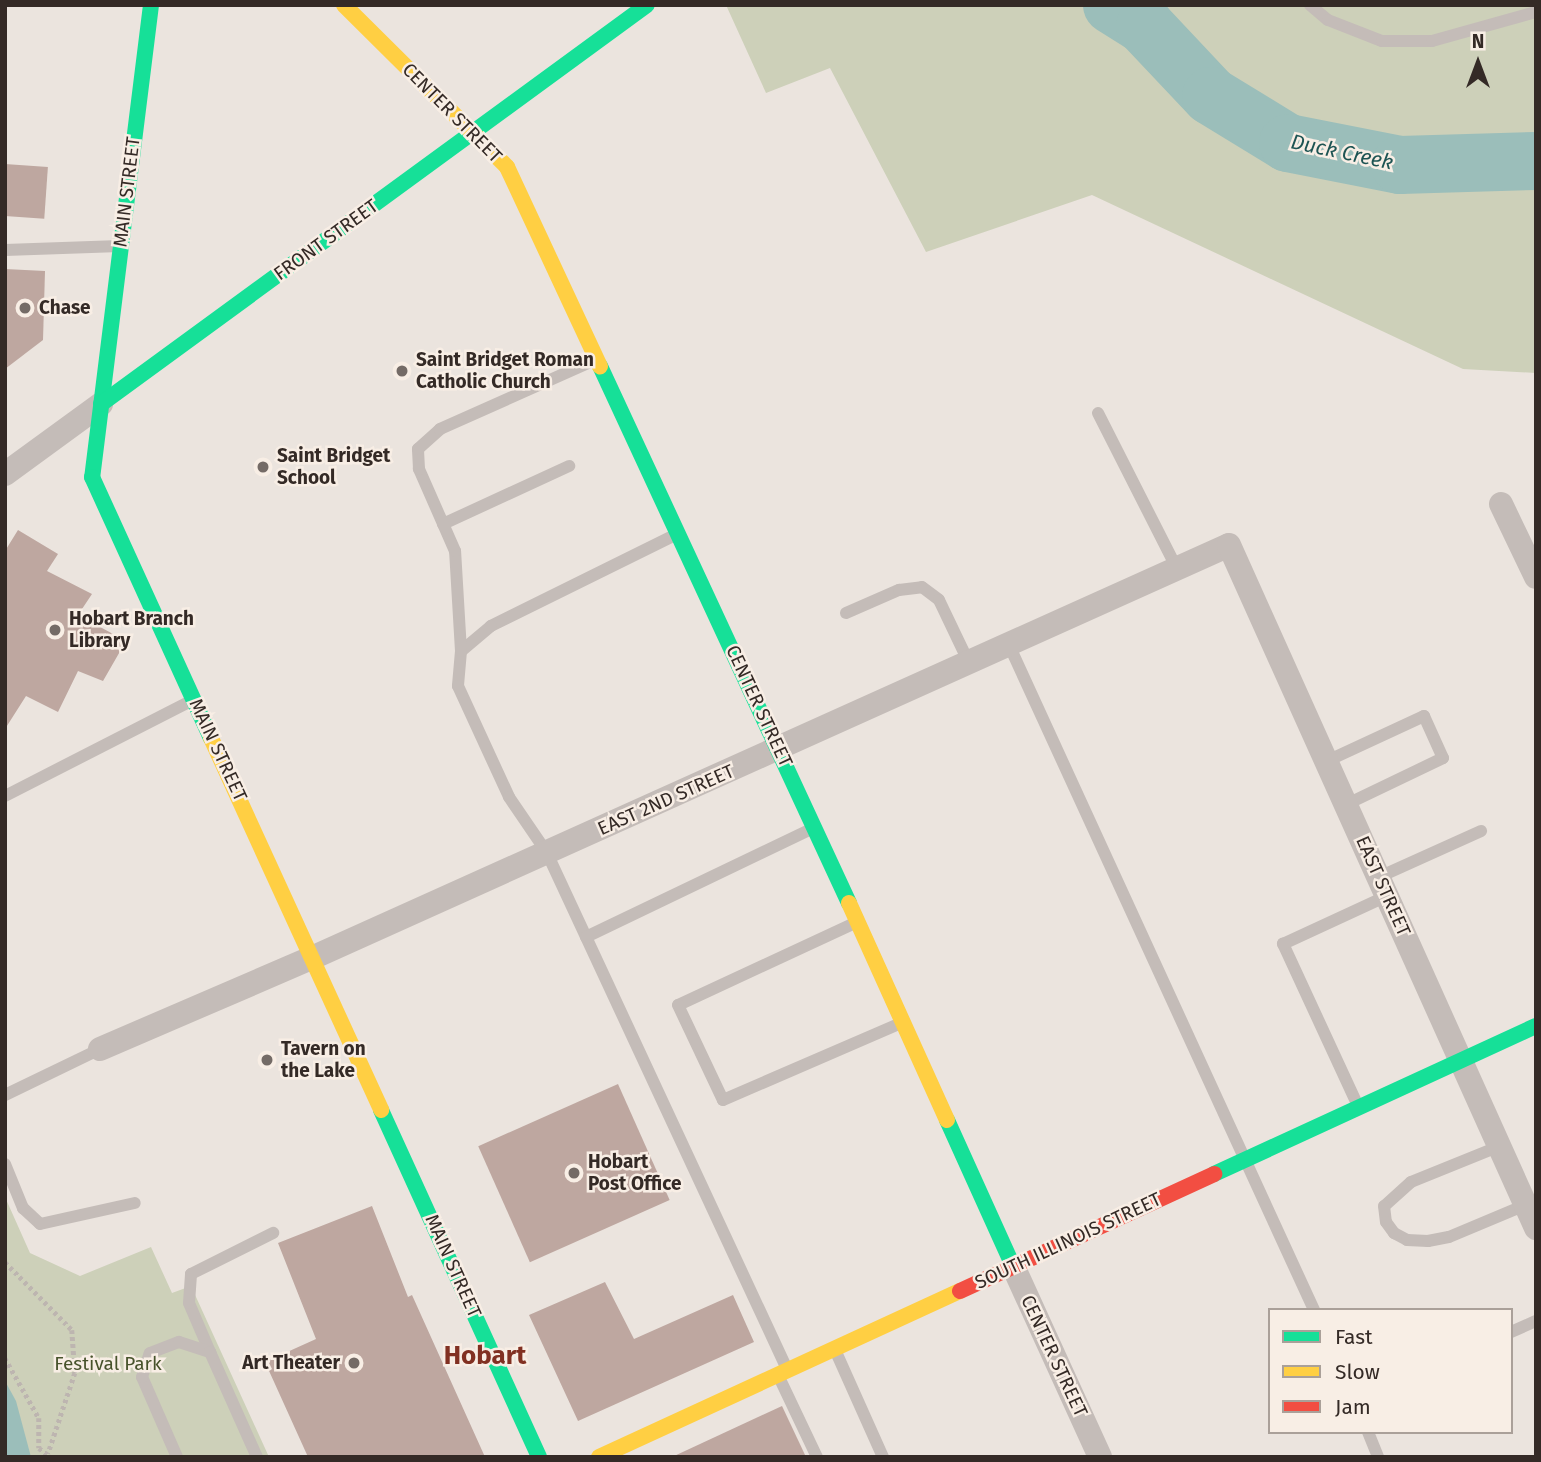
<!DOCTYPE html>
<html>
<head>
<meta charset="utf-8">
<style>
	body { margin:0 }
	#map { position:relative; width:1541px; height:1462px; overflow:hidden; background:#ebe4de; font-family:"Fira Sans",sans-serif }
	div>[style] { position:absolute }
	.green>* { inset:0; background:#cdd0b9 }
	.water>* { inset:0; background:#9bbeba }
	.river>* { height:58px; margin:-29px; padding:0 29px; transform-origin:29px; border-radius:29px; background:#9bbeba }
	.building>* { inset:0; background:#bea7a0; transform-origin:0 0 }
	.path>* { height:4.5px; margin-top:-2.25px; transform-origin:0; background:repeating-linear-gradient(90deg,#bdb5b0 0 3.5px,transparent 0 7px) }
	.lane>* { height:12px; margin:-6px; padding:0 6px; transform-origin:6px; border-radius:6px; background:#c4bcb8 }
	.street>* { height:24px; margin:-12px; padding:0 12px; transform-origin:12px; border-radius:12px; background:#c4bcb8 }
	.fast>* { height:16px; margin:-8px; padding:0 8px; transform-origin:8px; border-radius:8px; background:#16e098 }
	.slow>* { height:16px; margin:-8px; padding:0 8px; transform-origin:8px; border-radius:8px; background:#ffcf43 }
	.jam>* { height:16px; margin:-8px; padding:0 8px; transform-origin:8px; border-radius:8px; background:#f24e42 }
	.dots>* { width:19px; height:19px; translate:-50% -50%; box-sizing:border-box; border:4px solid #f8eee5; border-radius:50% }
	span { translate:-50% -50%; white-space:nowrap; text-align:center; line-height:1.15; -webkit-text-stroke:5px #f8eee5; paint-order:stroke }
	.street-label { font-size:19px; color:#342a26 }
	.poi-label { font-size:19px; color:#342a26; font-weight:700 }
	.left { translate:0 -50%; text-align:left }
	.right { translate:-100% -50%; text-align:right }
	.park-label { font-size:19px; color:#47522b }
	.water-label { font-size:21px; color:#1d5453; font-style:italic }
	.district-label { font-size:26px; color:#813022; font-weight:700 }
	.frame { position:absolute; inset:0; border:7px solid #342a26; pointer-events:none }
	.legend { position:absolute; left:1268px; top:1308px; width:245px; height:126px; box-sizing:border-box; background:#f8eee5; border:2px solid #aaa099; margin:0; padding:9px 12px; list-style:none; font-size:21px; color:#342a26 }
	.legend li { display:flex; align-items:center; gap:14px; height:35px }
	.legend b { width:35px; border:2px solid #aaa099 }
	.north { position:absolute; left:1443px; top:28px; width:70px; height:70px; -webkit-text-stroke:5px #f8eee5; paint-order:stroke; rotate:0deg; font-size:19px; font-weight:700; line-height:28px; text-align:center; color:#342a26 }
	.north::after { content:''; display:block; margin:auto; width:24px; height:32px; background:#342a26; clip-path:polygon(50% 0,100% 100%,50% 72%,0 100%) }
</style>
</head>
<body>
<div id="map">
	<div class="green">
		<i style="clip-path:polygon(726px 5px,1536px 5px,1536px 373px,1463px 369px,1092px 195px,926px 252px,830px 68px,766px 93px)"></i>
		<i style="clip-path:polygon(5px 1197px,30px 1253px,80px 1276px,151px 1247px,172px 1293px,191px 1286px,269px 1457px,5px 1457px)"></i>
	</div>
	<div class="water">
		<i style="clip-path:polygon(5px 1381px,16px 1401px,31px 1457px,5px 1457px)"></i>
	</div>
	<div class="river">
		<i style="left:1112px;top:5px;width:39px;rotate:32deg"></i>
		<i style="left:1145px;top:26px;width:96px;rotate:46.7deg"></i>
		<i style="left:1211px;top:96px;width:90px;rotate:31.4deg"></i>
		<i style="left:1288px;top:143px;width:114px;rotate:11.1deg"></i>
		<i style="left:1400px;top:165px;width:136px;rotate:-1.7deg"></i>
	</div>
	<div class="building">
		<i style="left:5px;top:164px;width:43px;height:52px;rotate:4deg"></i>
		<i style="clip-path:polygon(5px 269px,45px 271px,43px 340px,5px 369px)"></i>
		<i style="clip-path:polygon(18px 530px,58px 554px,47px 571px,92px 594px,78px 615px,126px 641px,103px 681px,78px 671px,58px 712px,26px 696px,5px 729px,5px 551px)"></i>
		<i style="left:618px;top:1084px;width:127px;height:153px;rotate:66deg"></i>
		<i style="clip-path:polygon(372px 1206px,408px 1297px,412px 1295px,485px 1457px,308px 1457px,265px 1362px,316px 1339px,278px 1243px)"></i>
		<i style="clip-path:polygon(605px 1282px,634px 1339px,733px 1295px,754px 1342px,578px 1421px,529px 1315px)"></i>
		<i style="clip-path:polygon(782px 1406px,806px 1457px,672px 1457px)"></i>
	</div>
	<div class="path">
		<i style="left:5px;top:1262px;width:95px;rotate:45.4deg"></i>
		<i style="left:72px;top:1330px;width:43px;rotate:86deg"></i>
		<i style="left:75px;top:1373px;width:85px;rotate:108.4deg"></i>
		<i style="left:5px;top:1358px;width:69px;rotate:60.5deg"></i>
		<i style="left:39px;top:1418px;width:30px;rotate:90deg"></i>
		<i style="left:39px;top:1448px;width:15px;rotate:37deg"></i>
	</div>
	<div class="lane">
		<i style="left:1310px;top:5px;width:23px;rotate:40deg"></i>
		<i style="left:1328px;top:20px;width:58px;rotate:21.3deg"></i>
		<i style="left:1382px;top:41px;width:50px"></i>
		<i style="left:1432px;top:41px;width:108px;rotate:-15.6deg"></i>
		<i style="left:5px;top:250px;width:115px;rotate:-2deg"></i>
		<i style="left:1098px;top:413px;width:175px;rotate:63.1deg"></i>
		<i style="left:443px;top:524px;width:139px;rotate:-24.7deg"></i>
		<i style="left:677px;top:534px;width:208px;rotate:153.7deg"></i>
		<i style="left:491px;top:626px;width:39px;rotate:140deg"></i>
		<i style="left:461px;top:651px;width:35px;rotate:95deg"></i>
		<i style="left:458px;top:686px;width:122px;rotate:65.3deg"></i>
		<i style="left:509px;top:797px;width:68px;rotate:55.8deg"></i>
		<i style="left:547px;top:853px;width:567px;rotate:65.06deg"></i>
		<i style="left:846px;top:613px;width:58px;rotate:-23.5deg"></i>
		<i style="left:899px;top:590px;width:23px;rotate:-7deg"></i>
		<i style="left:922px;top:587px;width:21px;rotate:37deg"></i>
		<i style="left:939px;top:600px;width:70px;rotate:64.5deg"></i>
		<i style="left:1009px;top:645px;width:732px;rotate:65.36deg"></i>
		<i style="left:461px;top:651px;width:100px;rotate:-93.4deg"></i>
		<i style="left:455px;top:551px;width:90px;rotate:-113.7deg"></i>
		<i style="left:419px;top:469px;width:20px;rotate:-93deg"></i>
		<i style="left:418px;top:449px;width:30px;rotate:-42deg"></i>
		<i style="left:440px;top:429px;width:170px;rotate:-24deg"></i>
		<i style="left:1327px;top:761px;width:107px;rotate:-24.9deg"></i>
		<i style="left:1424px;top:716px;width:46px;rotate:65.7deg"></i>
		<i style="left:1443px;top:758px;width:106px;rotate:154.4deg"></i>
		<i style="left:5px;top:796px;width:209px;rotate:-27.1deg"></i>
		<i style="left:1379px;top:877px;width:112px;rotate:-24.3deg"></i>
		<i style="left:857px;top:922px;width:197px;rotate:155.1deg"></i>
		<i style="left:678px;top:1005px;width:105px;rotate:64.7deg"></i>
		<i style="left:723px;top:1100px;width:194px;rotate:-23.4deg"></i>
		<i style="left:586px;top:937px;width:253px;rotate:-25.6deg"></i>
		<i style="left:5px;top:1095px;width:106px;rotate:-25.8deg"></i>
		<i style="left:1358px;top:1106px;width:179px;rotate:-114.8deg"></i>
		<i style="left:1283px;top:944px;width:115px;rotate:-24.8deg"></i>
		<i style="left:1500px;top:1146px;width:96px;rotate:158deg"></i>
		<i style="left:1411px;top:1182px;width:36px;rotate:138deg"></i>
		<i style="left:1384px;top:1206px;width:16px;rotate:83deg"></i>
		<i style="left:1386px;top:1222px;width:14px;rotate:54deg"></i>
		<i style="left:1394px;top:1233px;width:15px;rotate:28deg"></i>
		<i style="left:1407px;top:1240px;width:21px;rotate:3deg"></i>
		<i style="left:1428px;top:1241px;width:21px;rotate:-11deg"></i>
		<i style="left:1449px;top:1237px;width:82px;rotate:-22.8deg"></i>
		<i style="left:5px;top:1164px;width:48px;rotate:67.8deg"></i>
		<i style="left:23px;top:1208px;width:23px;rotate:43deg"></i>
		<i style="left:40px;top:1224px;width:97px;rotate:-12.5deg"></i>
		<i style="left:1511px;top:1332px;width:27px;rotate:-24deg"></i>
		<i style="left:210px;top:1352px;width:53px;rotate:-113.2deg"></i>
		<i style="left:189px;top:1303px;width:29px;rotate:-86deg"></i>
		<i style="left:191px;top:1274px;width:92px;rotate:-26.6deg"></i>
		<i style="left:836px;top:1352px;width:115px;rotate:65.9deg"></i>
		<i style="left:778px;top:1375px;width:91px;rotate:64.6deg"></i>
		<i style="left:1368px;top:1432px;width:27px;rotate:68deg"></i>
		<i style="left:177px;top:1457px;width:87px;rotate:-113.6deg"></i>
		<i style="left:142px;top:1377px;width:25px;rotate:-72deg"></i>
		<i style="left:150px;top:1353px;width:31px;rotate:-21deg"></i>
		<i style="left:179px;top:1342px;width:33px;rotate:18deg"></i>
		<i style="left:210px;top:1352px;width:115px;rotate:65.9deg"></i>
	</div>
	<div class="street">
		<i style="left:5px;top:474px;width:119px;rotate:-36.1deg"></i>
		<i style="left:1501px;top:504px;width:81px;rotate:64.4deg"></i>
		<i style="left:100px;top:1049px;width:233px;rotate:-23.3deg"></i>
		<i style="left:314px;top:957px;width:1003px;rotate:-24.24deg"></i>
		<i style="left:1229px;top:545px;width:749px;rotate:65.8deg"></i>
		<i style="left:1013px;top:1266px;width:210px;rotate:65.5deg"></i>
	</div>
	<div class="fast">
		<i style="left:151px;top:5px;width:476px;rotate:97.1deg"></i>
		<i style="left:92px;top:477px;width:287px;rotate:65.5deg"></i>
		<i style="left:600px;top:366px;width:592px;rotate:65.12deg"></i>
		<i style="left:101px;top:404px;width:676px;rotate:-36.16deg"></i>
		<i style="left:381px;top:1110px;width:381px;rotate:65.5deg"></i>
		<i style="left:947px;top:1120px;width:160px;rotate:65.7deg"></i>
		<i style="left:1214px;top:1174px;width:354px;rotate:-24.7deg"></i>
	</div>
	<div class="slow">
		<i style="left:344px;top:5px;width:230px;rotate:44.8deg"></i>
		<i style="left:507px;top:167px;width:220px;rotate:65deg"></i>
		<i style="left:211px;top:738px;width:409px;rotate:65.4deg"></i>
		<i style="left:849px;top:903px;width:238px;rotate:65.7deg"></i>
		<i style="left:599px;top:1457px;width:397px;rotate:-24.7deg"></i>
	</div>
	<div class="jam">
		<i style="left:960px;top:1291px;width:280px;rotate:-24.7deg"></i>
	</div>
	<div class="dots">
		<i style="left:25px;top:308px;background:#746b66"></i>
		<i style="left:402px;top:371px;background:#746b66"></i>
		<i style="left:263px;top:467px;background:#746b66"></i>
		<i style="left:55px;top:630px;background:#746b66"></i>
		<i style="left:267px;top:1060px;background:#746b66"></i>
		<i style="left:574px;top:1173px;background:#746b66"></i>
		<i style="left:354px;top:1363px;background:#746b66"></i>
	</div>
	<div class="street-label">
		<span style="left:452px;top:113px;rotate:45deg">CENTER STREET</span>
		<span style="left:127px;top:192px;rotate:-83deg">MAIN STREET</span>
		<span style="left:326px;top:240px;rotate:-36deg">FRONT STREET</span>
		<span style="left:759px;top:706px;rotate:65deg">CENTER STREET</span>
		<span style="left:218px;top:750px;rotate:65deg">MAIN STREET</span>
		<span style="left:666px;top:800px;rotate:-24deg">EAST 2ND STREET</span>
		<span style="left:1383px;top:886px;rotate:66deg">EAST STREET</span>
		<span style="left:1068px;top:1241px;rotate:-25deg">SOUTH ILLINOIS STREET</span>
		<span style="left:453px;top:1266px;rotate:66deg">MAIN STREET</span>
		<span style="left:1054px;top:1356px;rotate:65deg">CENTER STREET</span>
	</div>
	<div class="poi-label">
		<span class="left" style="left:39px;top:308px">Chase</span>
		<span class="left" style="left:416px;top:371px">Saint Bridget Roman<br>Catholic Church</span>
		<span class="left" style="left:277px;top:467px">Saint Bridget<br>School</span>
		<span class="left" style="left:69px;top:630px">Hobart Branch<br>Library</span>
		<span class="left" style="left:281px;top:1060px">Tavern on<br>the Lake</span>
		<span class="left" style="left:588px;top:1173px">Hobart<br>Post Office</span>
		<span class="right" style="left:340px;top:1363px">Art Theater</span>
	</div>
	<div class="park-label">
		<span style="left:108px;top:1364px">Festival Park</span>
	</div>
	<div class="water-label">
		<span style="left:1342px;top:152px;rotate:12deg">Duck Creek</span>
	</div>
	<div class="district-label">
		<span style="left:485px;top:1356px">Hobart</span>
	</div>
	<div class="frame"></div>
	<ul class="legend">
	<li><b style="height:9px;background:#16e098"></b>Fast</li>
	<li><b style="height:9px;background:#ffcf43"></b>Slow</li>
	<li><b style="height:9px;background:#f24e42"></b>Jam</li>
	</ul>
	<div class="north">N</div>
</div>
</body>
</html>
